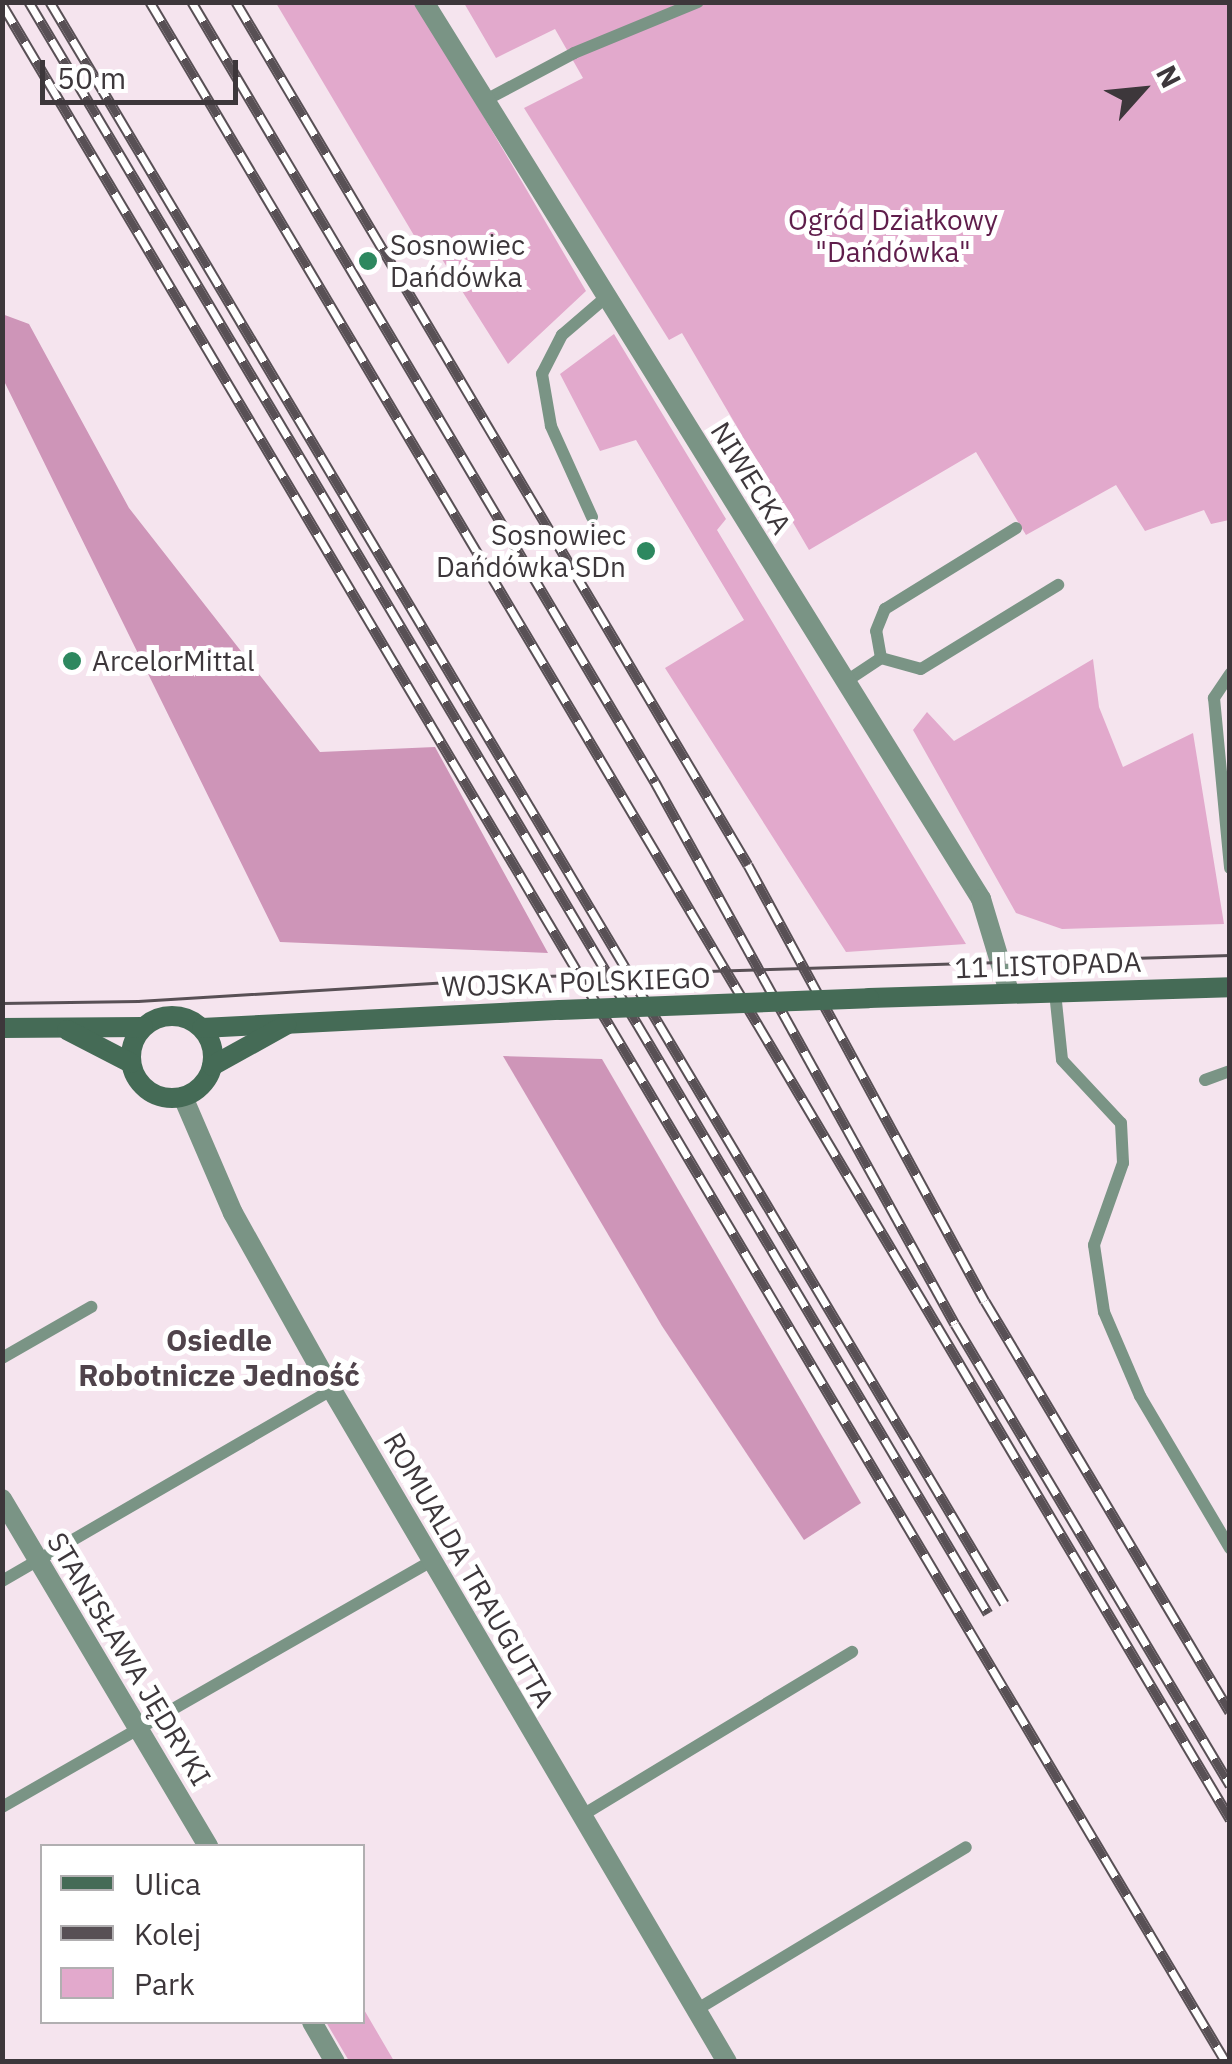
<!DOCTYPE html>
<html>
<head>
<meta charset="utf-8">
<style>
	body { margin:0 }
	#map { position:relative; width:1232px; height:2064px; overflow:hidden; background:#f5e4ee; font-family:"IBM Plex Sans",sans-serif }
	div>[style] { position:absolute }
	.green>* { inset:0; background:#e2a9cc }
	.forest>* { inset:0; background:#ce95b8 }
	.lane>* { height:12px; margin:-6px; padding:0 6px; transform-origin:6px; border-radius:6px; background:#7a9485 }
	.street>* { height:20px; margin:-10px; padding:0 10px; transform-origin:10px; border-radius:10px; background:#7a9485 }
	.secondary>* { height:20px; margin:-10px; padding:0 10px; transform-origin:10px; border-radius:10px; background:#456b56 }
	.secondary>.ring { margin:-10px; padding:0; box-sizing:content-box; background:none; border:20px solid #456b56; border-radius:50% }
	.tram>* { height:2.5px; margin:-1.25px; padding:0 1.25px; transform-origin:1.25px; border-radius:1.25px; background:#585055 }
	.rail>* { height:11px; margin-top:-5.5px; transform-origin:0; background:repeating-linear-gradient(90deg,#fff 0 22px,#585055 0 44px); box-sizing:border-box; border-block:2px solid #585055 }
	.secondary-bridge>* { height:20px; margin:-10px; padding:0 10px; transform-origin:10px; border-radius:10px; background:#456b56 }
	.dots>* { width:28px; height:28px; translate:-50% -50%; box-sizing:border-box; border:5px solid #fff; border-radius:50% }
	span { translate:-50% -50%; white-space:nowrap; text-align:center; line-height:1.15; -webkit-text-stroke:10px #fff; paint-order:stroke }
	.park-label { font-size:28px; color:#5f1d4b }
	.poi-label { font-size:28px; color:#3d373b }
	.left { translate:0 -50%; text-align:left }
	.right { translate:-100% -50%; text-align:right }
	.street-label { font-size:28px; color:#3d373b }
	.neighbourhood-label { font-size:30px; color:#50434b; font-weight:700 }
	.frame { position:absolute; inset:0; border:5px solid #3d373b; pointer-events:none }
	.legend { position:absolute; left:40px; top:1844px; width:325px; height:180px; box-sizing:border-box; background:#fff; border:2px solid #b1afb1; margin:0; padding:12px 18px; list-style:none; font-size:30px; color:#3d373b }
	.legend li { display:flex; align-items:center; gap:20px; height:50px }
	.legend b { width:50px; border:2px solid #b1afb1 }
	.north { position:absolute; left:1092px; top:40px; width:100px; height:100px; -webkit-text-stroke:8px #fff; paint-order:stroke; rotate:63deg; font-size:28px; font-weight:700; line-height:40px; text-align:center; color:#3d373b }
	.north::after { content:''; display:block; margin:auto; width:35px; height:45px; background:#3d373b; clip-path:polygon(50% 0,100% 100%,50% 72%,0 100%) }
	.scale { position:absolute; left:40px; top:60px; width:198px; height:45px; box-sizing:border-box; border:5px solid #3d373b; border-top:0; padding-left:12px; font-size:30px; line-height:35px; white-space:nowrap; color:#3d373b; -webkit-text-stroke:8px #fff; paint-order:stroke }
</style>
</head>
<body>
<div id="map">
	<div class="green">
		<i style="clip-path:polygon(276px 3px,417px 3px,586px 291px,508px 364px,440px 256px,428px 259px)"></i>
		<i style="clip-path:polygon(464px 3px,1229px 3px,1229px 520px,1211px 524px,1204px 510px,1145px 531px,1116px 485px,1026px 535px,976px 452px,809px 550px,682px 333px,669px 340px,524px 108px,583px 78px,555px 29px,496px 58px)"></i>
		<i style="clip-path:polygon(614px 334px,726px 519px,717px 530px,966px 944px,846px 952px,665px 668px,744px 620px,636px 440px,600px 451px,560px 374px)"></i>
		<i style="clip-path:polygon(1093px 659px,1099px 707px,1123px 767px,1193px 733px,1224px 924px,1062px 929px,1016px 913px,913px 730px,927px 712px,954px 741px)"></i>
		<i style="clip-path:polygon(363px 2008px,394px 2061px,349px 2061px,326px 2022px,362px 2022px)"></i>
	</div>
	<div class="forest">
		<i style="clip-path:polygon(2px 314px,29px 324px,129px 508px,320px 752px,435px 747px,548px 953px,280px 942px,3px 379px)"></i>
		<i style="clip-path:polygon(503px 1056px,602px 1059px,861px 1503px,804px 1540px,662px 1326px)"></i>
	</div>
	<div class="lane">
		<i style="left:482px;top:102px;width:104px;rotate:-28deg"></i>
		<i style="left:574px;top:53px;width:134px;rotate:-22.4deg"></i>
		<i style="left:592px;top:517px;width:100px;rotate:-114.3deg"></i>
		<i style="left:551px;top:426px;width:53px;rotate:-99.8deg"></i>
		<i style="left:542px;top:374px;width:44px;rotate:-62.9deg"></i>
		<i style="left:562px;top:335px;width:57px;rotate:-40.7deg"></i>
		<i style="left:881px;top:658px;width:27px;rotate:-100deg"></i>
		<i style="left:876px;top:631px;width:24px;rotate:-68deg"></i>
		<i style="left:885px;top:609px;width:154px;rotate:-31.7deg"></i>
		<i style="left:1230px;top:674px;width:29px;rotate:124deg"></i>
		<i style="left:1214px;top:698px;width:171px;rotate:84.6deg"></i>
		<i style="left:845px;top:682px;width:43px;rotate:-33.7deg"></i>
		<i style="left:881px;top:658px;width:41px;rotate:15.4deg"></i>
		<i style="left:921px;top:669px;width:161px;rotate:-31.5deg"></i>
		<i style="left:1055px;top:992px;width:68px;rotate:84.1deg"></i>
		<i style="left:1062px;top:1060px;width:86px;rotate:46.9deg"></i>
		<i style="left:1121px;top:1123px;width:40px;rotate:87.1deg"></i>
		<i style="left:1123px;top:1163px;width:87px;rotate:109.5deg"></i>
		<i style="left:1094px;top:1245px;width:68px;rotate:81.5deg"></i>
		<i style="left:1104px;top:1312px;width:91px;rotate:66.8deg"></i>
		<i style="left:1140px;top:1396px;width:177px;rotate:59.4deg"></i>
		<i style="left:1205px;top:1080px;width:27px;rotate:-20deg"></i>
		<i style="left:2px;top:1358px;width:103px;rotate:-29.8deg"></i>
		<i style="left:2px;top:1581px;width:381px;rotate:-30.1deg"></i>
		<i style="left:2px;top:1807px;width:495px;rotate:-29.8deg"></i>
		<i style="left:581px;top:1816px;width:317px;rotate:-31.2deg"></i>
		<i style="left:696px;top:2010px;width:315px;rotate:-31.1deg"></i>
	</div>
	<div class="street">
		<i style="left:424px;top:2px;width:1056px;rotate:58.16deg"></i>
		<i style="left:981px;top:899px;width:97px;rotate:73.2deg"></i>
		<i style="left:183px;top:1097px;width:126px;rotate:66.7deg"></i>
		<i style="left:233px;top:1213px;width:203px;rotate:60.8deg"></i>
		<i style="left:332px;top:1390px;width:779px;rotate:59.55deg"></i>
		<i style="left:2px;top:1499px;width:404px;rotate:59.3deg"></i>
		<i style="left:312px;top:2022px;width:46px;rotate:60.1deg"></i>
	</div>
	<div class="secondary">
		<i style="left:869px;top:998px;width:361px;rotate:-1.7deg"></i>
		<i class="ring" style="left:131px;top:1016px;width:62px;height:62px"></i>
		<i style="left:2px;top:1028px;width:141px;rotate:-0.4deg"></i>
		<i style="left:202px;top:1028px;width:358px;rotate:-2.9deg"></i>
		<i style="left:67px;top:1030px;width:72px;rotate:27.3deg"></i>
		<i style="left:212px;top:1066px;width:85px;rotate:-29deg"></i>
	</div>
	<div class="tram">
		<i style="left:2px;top:1003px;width:136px;rotate:-0.8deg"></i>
		<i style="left:138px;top:1001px;width:407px;rotate:-3.5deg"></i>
		<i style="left:544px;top:976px;width:686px;rotate:-1.75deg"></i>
	</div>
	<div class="rail">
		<i style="left:29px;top:2px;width:1875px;rotate:59.24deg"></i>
		<i style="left:50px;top:2px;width:1864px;rotate:59.21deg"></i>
		<i style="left:150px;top:2px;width:2114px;rotate:59.27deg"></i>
		<i style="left:192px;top:2px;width:907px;rotate:59.31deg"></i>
		<i style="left:655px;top:782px;width:619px;rotate:61.04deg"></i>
		<i style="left:955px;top:1324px;width:537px;rotate:59.18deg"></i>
		<i style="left:236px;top:2px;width:1003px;rotate:59.32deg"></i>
		<i style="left:748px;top:865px;width:496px;rotate:61.5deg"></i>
		<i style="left:985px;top:1301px;width:478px;rotate:59.2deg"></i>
		<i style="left:2px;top:4px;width:2394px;rotate:59.26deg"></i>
	</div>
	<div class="secondary-bridge">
		<i style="left:560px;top:1010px;width:309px;rotate:-2.2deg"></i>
	</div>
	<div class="dots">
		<i style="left:368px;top:261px;background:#2d885f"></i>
		<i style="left:646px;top:551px;background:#2d885f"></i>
		<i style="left:72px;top:661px;background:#2d885f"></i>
	</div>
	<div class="park-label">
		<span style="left:893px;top:236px">Ogród Działkowy<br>"Dańdówka"</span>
	</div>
	<div class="poi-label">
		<span class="left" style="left:390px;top:261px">Sosnowiec<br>Dańdówka</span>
		<span class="right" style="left:626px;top:551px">Sosnowiec<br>Dańdówka SDn</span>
		<span class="left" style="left:92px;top:661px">ArcelorMittal</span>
	</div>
	<div class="street-label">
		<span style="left:751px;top:478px;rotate:58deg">NIWECKA</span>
		<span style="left:1048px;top:965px;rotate:-2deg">11 LISTOPADA</span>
		<span style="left:576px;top:982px;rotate:-2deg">WOJSKA POLSKIEGO</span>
		<span style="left:469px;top:1570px;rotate:60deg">ROMUALDA TRAUGUTTA</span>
		<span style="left:129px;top:1659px;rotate:59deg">STANISŁAWA JĘDRYKI</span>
	</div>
	<div class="neighbourhood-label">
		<span style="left:219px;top:1357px">Osiedle<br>Robotnicze Jedność</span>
	</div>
	<div class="frame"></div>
	<ul class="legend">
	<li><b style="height:12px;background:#456b56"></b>Ulica</li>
	<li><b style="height:12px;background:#585055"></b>Kolej</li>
	<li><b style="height:28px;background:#e2a9cc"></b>Park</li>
	</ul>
	<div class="north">N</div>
	<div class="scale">50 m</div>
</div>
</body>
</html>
